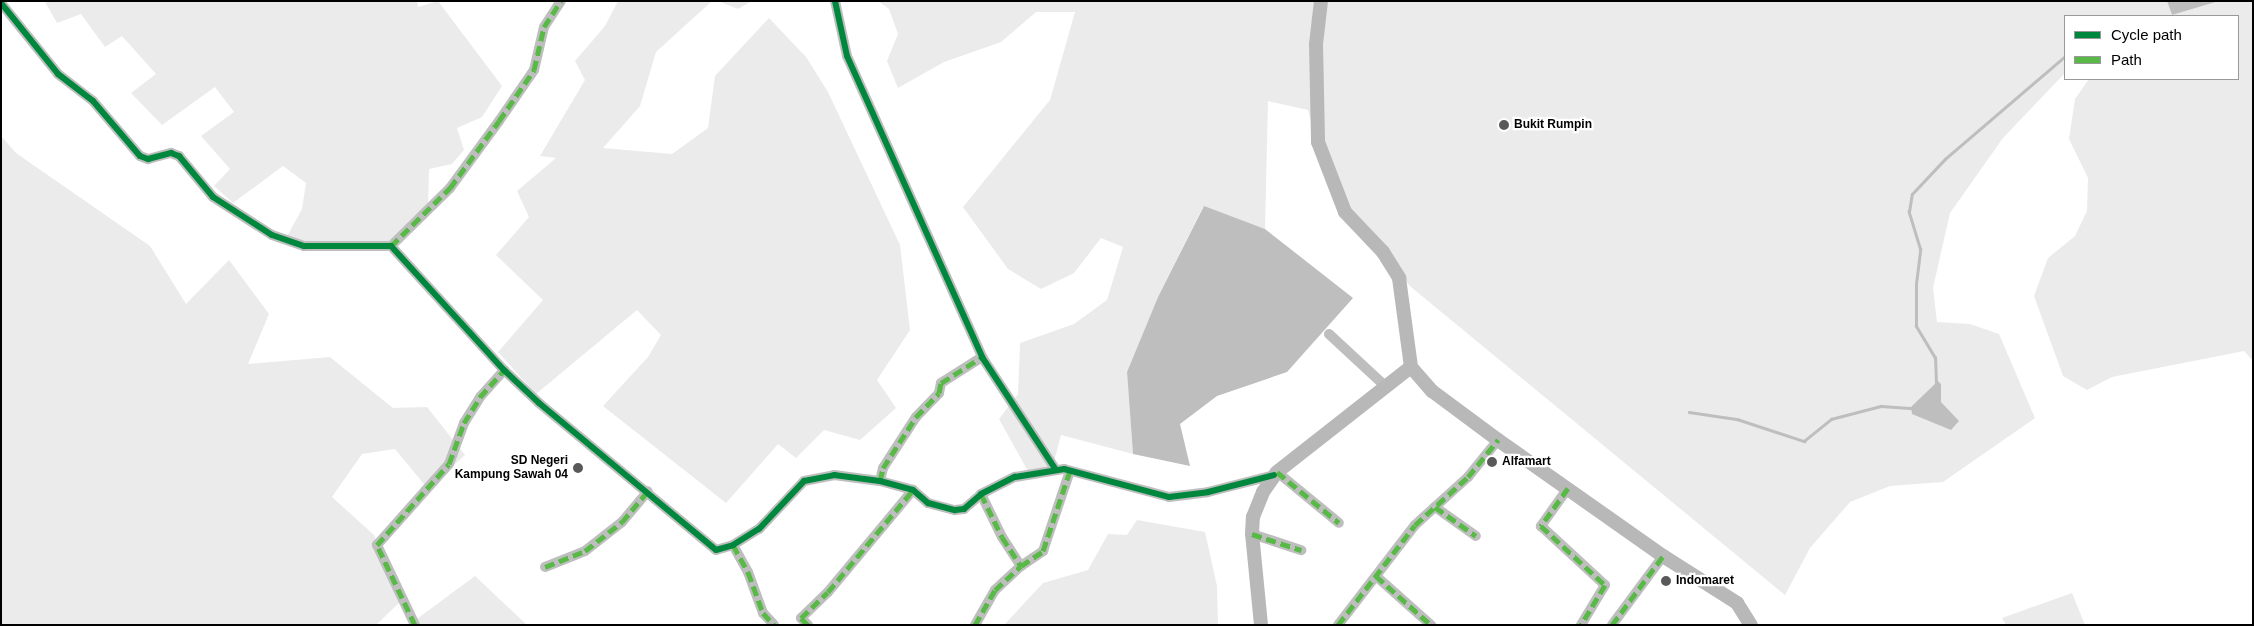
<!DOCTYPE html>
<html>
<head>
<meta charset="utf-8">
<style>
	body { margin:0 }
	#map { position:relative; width:2254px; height:626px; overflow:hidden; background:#fff; font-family:Arial,sans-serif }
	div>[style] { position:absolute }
	.green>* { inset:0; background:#ebebeb }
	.water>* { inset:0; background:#bebebe }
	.stream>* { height:2.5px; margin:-1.25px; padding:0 1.25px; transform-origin:1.25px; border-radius:1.25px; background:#bebebe }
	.street>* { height:10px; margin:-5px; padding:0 5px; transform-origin:5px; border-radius:5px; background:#bebebe }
	.secondary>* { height:14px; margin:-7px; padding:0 7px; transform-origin:7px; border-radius:7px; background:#b8b8b8 }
	.quiet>* { height:5px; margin-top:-2.5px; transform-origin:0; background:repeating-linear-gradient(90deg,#58b947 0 10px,transparent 0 15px) }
	.cycleway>* { height:6px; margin:-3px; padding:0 3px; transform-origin:3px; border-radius:3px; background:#00873e }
	.dots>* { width:14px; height:14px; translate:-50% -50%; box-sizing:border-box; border:2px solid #fff; border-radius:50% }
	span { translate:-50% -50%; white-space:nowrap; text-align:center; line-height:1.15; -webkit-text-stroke:4.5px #fff; paint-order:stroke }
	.poi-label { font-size:12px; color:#000; font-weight:700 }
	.left { translate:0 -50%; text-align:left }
	.right { translate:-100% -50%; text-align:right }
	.frame { position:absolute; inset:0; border:2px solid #000; pointer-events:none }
	.legend { position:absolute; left:2064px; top:15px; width:175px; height:65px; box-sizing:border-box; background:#fff; border:1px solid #999; margin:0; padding:6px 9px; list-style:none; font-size:15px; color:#000 }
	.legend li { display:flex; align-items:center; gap:10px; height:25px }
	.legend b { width:25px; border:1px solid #999 }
</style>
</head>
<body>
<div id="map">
	<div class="green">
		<i style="clip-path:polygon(417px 1px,418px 7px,438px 1px,502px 86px,482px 117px,457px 128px,464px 150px,452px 164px,429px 169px,428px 211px,394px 243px,309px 249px,285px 240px,302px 209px,306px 183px,283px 166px,233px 203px,214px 186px,230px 169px,201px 136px,234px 112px,215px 87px,162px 125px,131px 93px,156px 74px,122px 36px,105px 47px,81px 14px,57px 23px,45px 2px)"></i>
		<i style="clip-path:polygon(618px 1px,712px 1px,656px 52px,640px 106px,603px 148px,672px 154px,708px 128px,715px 76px,769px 18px,806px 57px,828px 92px,900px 245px,910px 330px,877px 380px,896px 408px,860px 440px,824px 430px,796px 458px,778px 444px,726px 503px,603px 406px,648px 357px,661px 335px,637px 310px,536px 394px,498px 352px,543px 300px,496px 255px,529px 217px,517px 191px,556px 158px,540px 156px,585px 80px,575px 61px,605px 26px)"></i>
		<i style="clip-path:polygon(718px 1px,752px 1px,738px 9px)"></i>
		<i style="clip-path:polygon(878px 1px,2167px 1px,2172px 15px,2219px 1px,2253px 1px,2253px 361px,2244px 351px,2112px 377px,2087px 390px,2063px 376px,2034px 296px,2048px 258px,2075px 236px,2087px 211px,2088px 178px,2069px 139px,2075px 99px,2089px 79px,2238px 79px,2238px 16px,2065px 16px,2065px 73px,2003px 138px,1950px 213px,1933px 288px,1937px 322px,1970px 324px,1999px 334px,2035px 418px,1943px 482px,1890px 486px,1850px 502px,1810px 548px,1785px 595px,1411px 287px,1361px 231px,1328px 182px,1308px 110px,1268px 101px,1265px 229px,1203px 207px,1158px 297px,1127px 372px,1133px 454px,1061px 435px,1052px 469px,1029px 473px,999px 419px,1018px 394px,1020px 343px,1074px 324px,1107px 300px,1123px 247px,1101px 238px,1074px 273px,1041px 289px,1008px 269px,963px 207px,1050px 100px,1075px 12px,1036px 12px,1001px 42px,944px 62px,898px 88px,887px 61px,898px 34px,889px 9px)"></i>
		<i style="clip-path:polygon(1px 136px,16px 153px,150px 246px,186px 304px,229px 260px,269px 314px,248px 364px,330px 357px,393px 408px,427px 407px,465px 455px,428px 489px,395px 449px,362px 454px,332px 497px,374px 535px,401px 601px,376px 625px,1px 625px)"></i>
		<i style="clip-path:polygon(1137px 520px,1205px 532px,1217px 586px,1218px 625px,1004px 625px,1043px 583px,1088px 570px,1108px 534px,1127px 535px)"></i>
		<i style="clip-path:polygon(475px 576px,527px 625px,415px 625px,414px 621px)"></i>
		<i style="clip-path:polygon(2072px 593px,2085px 625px,2006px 625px,2002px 618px)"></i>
	</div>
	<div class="water">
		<i style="clip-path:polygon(2167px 1px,2219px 1px,2172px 15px)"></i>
		<i style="clip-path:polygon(1204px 206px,1265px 229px,1353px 298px,1287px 372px,1217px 396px,1180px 424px,1190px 466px,1133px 454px,1127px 372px,1158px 297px)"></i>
		<i style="clip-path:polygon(1938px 381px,1941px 384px,1941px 402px,1959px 421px,1951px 430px,1912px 414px,1911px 407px)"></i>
	</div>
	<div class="stream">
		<i style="left:1936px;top:384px;width:26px;rotate:-92deg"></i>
		<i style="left:1935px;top:358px;width:37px;rotate:-121deg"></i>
		<i style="left:1916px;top:326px;width:42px;rotate:-90deg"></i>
		<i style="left:1916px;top:284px;width:35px;rotate:-83deg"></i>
		<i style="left:1920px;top:249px;width:39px;rotate:-107deg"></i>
		<i style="left:1909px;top:212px;width:18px;rotate:-81deg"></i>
		<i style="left:1912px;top:194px;width:48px;rotate:-46.7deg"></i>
		<i style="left:1945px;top:159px;width:158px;rotate:-40.6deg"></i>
		<i style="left:1689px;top:412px;width:49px;rotate:8.3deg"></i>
		<i style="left:1737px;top:419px;width:71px;rotate:18.2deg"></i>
		<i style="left:1804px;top:441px;width:35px;rotate:-39deg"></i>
		<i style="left:1831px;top:419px;width:52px;rotate:-14.6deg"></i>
		<i style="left:1881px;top:406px;width:32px;rotate:4deg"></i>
	</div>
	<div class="street">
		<i style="left:835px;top:1px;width:56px;rotate:77.7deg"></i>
		<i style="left:847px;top:56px;width:330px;rotate:65.8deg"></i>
		<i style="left:982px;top:357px;width:135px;rotate:56.8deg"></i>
		<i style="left:1px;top:3px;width:91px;rotate:51.2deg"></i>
		<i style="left:58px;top:74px;width:44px;rotate:37.6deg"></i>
		<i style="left:93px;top:101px;width:72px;rotate:49.5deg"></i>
		<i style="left:140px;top:156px;width:9px;rotate:21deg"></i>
		<i style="left:148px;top:159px;width:24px;rotate:-15deg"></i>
		<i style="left:171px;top:153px;width:9px;rotate:21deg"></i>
		<i style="left:179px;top:156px;width:53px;rotate:50.3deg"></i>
		<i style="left:213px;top:197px;width:70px;rotate:32.8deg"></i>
		<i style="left:272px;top:235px;width:34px;rotate:19deg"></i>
		<i style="left:304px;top:246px;width:87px"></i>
		<i style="left:391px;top:246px;width:168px;rotate:47.7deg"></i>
		<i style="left:504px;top:370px;width:48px;rotate:43.3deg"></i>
		<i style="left:539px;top:403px;width:230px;rotate:39.7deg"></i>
		<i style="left:716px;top:550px;width:18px;rotate:-16deg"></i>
		<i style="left:733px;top:545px;width:31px;rotate:-32deg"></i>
		<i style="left:759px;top:529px;width:66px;rotate:-46.8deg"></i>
		<i style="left:804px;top:481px;width:31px;rotate:-11deg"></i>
		<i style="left:834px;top:475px;width:46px;rotate:7.4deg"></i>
		<i style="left:880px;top:481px;width:34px;rotate:15deg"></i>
		<i style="left:913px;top:490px;width:20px;rotate:41deg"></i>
		<i style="left:928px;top:503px;width:28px;rotate:15deg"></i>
		<i style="left:955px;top:510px;width:9px;rotate:-6deg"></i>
		<i style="left:964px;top:509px;width:23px;rotate:-41deg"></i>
		<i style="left:981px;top:494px;width:38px;rotate:-27deg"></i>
		<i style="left:1015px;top:477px;width:50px;rotate:-9.3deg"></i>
		<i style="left:1064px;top:469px;width:109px;rotate:14.9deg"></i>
		<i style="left:1169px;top:497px;width:39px;rotate:-7deg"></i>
		<i style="left:1208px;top:492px;width:68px;rotate:-14.4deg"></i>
		<i style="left:391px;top:246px;width:83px;rotate:-44.5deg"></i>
		<i style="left:450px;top:188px;width:83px;rotate:-53.8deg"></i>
		<i style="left:499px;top:121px;width:62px;rotate:-55.5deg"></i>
		<i style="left:534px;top:70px;width:44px;rotate:-76.9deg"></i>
		<i style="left:544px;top:27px;width:31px;rotate:-57deg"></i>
		<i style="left:1329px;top:334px;width:75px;rotate:42.8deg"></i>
		<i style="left:1277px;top:472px;width:80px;rotate:39.4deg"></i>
		<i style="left:880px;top:481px;width:13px;rotate:-77deg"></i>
		<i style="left:883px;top:468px;width:61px;rotate:-57.1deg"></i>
		<i style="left:916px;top:417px;width:33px;rotate:-46deg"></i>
		<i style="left:939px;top:393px;width:10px;rotate:-79deg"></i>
		<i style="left:941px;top:383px;width:49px;rotate:-32.4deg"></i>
		<i style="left:1568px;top:488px;width:47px;rotate:125.4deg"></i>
		<i style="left:1541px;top:526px;width:87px;rotate:42.7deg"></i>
		<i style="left:1605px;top:585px;width:47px;rotate:121deg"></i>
		<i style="left:981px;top:494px;width:48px;rotate:64deg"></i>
		<i style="left:1002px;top:537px;width:35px;rotate:57deg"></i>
		<i style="left:1435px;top:507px;width:50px;rotate:35.3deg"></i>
		<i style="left:1252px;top:534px;width:52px;rotate:18.1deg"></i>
		<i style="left:733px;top:545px;width:31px;rotate:61deg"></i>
		<i style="left:748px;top:572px;width:44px;rotate:69.9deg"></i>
		<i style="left:763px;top:613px;width:16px;rotate:47deg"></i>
		<i style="left:545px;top:567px;width:43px;rotate:-21.8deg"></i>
		<i style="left:585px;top:551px;width:47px;rotate:-38.1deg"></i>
		<i style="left:622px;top:522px;width:40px;rotate:-50deg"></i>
		<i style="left:1376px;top:576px;width:74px;rotate:41.7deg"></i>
		<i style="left:415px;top:625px;width:89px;rotate:-115.4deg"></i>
		<i style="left:377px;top:545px;width:108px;rotate:-48.4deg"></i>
		<i style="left:449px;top:464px;width:44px;rotate:-69.9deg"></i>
		<i style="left:464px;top:423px;width:31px;rotate:-58deg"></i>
		<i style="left:480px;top:397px;width:36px;rotate:-48deg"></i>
		<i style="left:808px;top:625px;width:10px;rotate:-135deg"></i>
		<i style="left:801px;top:618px;width:37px;rotate:-44deg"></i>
		<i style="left:828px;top:592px;width:133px;rotate:-50.2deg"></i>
		<i style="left:975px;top:625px;width:40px;rotate:-60.3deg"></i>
		<i style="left:995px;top:590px;width:35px;rotate:-43deg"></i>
		<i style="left:1021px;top:566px;width:27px;rotate:-34deg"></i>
		<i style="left:1043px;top:551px;width:84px;rotate:-71.4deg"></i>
		<i style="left:1338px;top:625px;width:126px;rotate:-52.4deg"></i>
		<i style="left:1415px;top:525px;width:72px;rotate:-42.2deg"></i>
		<i style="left:1468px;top:477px;width:48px;rotate:-51deg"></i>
		<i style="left:1612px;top:625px;width:86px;rotate:-53.5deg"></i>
	</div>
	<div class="secondary">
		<i style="left:1321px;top:1px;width:43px;rotate:96.6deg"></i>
		<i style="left:1316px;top:44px;width:98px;rotate:88.8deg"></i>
		<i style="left:1318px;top:142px;width:75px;rotate:68.9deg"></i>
		<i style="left:1345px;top:212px;width:55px;rotate:46.5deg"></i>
		<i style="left:1383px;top:252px;width:31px;rotate:58deg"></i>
		<i style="left:1399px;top:278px;width:90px;rotate:82.3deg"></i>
		<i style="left:1411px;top:367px;width:32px;rotate:49deg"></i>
		<i style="left:1432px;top:391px;width:82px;rotate:36.6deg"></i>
		<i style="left:1498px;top:440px;width:202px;rotate:35.1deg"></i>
		<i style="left:1663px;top:556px;width:88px;rotate:32.4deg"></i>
		<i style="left:1737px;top:603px;width:26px;rotate:58deg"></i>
		<i style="left:1261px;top:625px;width:91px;rotate:-95.6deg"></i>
		<i style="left:1252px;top:534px;width:17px;rotate:-87deg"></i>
		<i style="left:1253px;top:517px;width:27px;rotate:-68deg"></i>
		<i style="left:1263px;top:492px;width:24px;rotate:-55deg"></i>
		<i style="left:1277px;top:472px;width:170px;rotate:-38.1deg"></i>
	</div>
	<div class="quiet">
		<i style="left:391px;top:246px;width:83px;rotate:-44.5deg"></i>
		<i style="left:450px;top:188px;width:83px;rotate:-53.8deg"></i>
		<i style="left:499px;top:121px;width:62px;rotate:-55.5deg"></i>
		<i style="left:534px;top:70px;width:44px;rotate:-76.9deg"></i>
		<i style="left:544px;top:27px;width:31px;rotate:-57deg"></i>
		<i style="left:1277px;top:472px;width:80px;rotate:39.4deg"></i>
		<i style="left:880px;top:481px;width:13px;rotate:-77deg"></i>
		<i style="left:883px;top:468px;width:61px;rotate:-57.1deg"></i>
		<i style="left:916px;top:417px;width:33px;rotate:-46deg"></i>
		<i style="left:939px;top:393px;width:10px;rotate:-79deg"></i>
		<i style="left:941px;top:383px;width:49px;rotate:-32.4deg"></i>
		<i style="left:1568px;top:488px;width:47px;rotate:125.4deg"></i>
		<i style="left:1541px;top:526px;width:87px;rotate:42.7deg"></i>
		<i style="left:1605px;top:585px;width:47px;rotate:121deg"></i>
		<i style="left:981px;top:494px;width:48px;rotate:64deg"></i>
		<i style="left:1002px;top:537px;width:35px;rotate:57deg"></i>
		<i style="left:1435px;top:507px;width:50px;rotate:35.3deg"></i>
		<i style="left:1252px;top:534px;width:52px;rotate:18.1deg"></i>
		<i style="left:733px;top:545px;width:31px;rotate:61deg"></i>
		<i style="left:748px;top:572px;width:44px;rotate:69.9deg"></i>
		<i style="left:763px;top:613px;width:16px;rotate:47deg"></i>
		<i style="left:545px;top:567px;width:43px;rotate:-21.8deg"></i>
		<i style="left:585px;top:551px;width:47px;rotate:-38.1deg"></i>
		<i style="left:622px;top:522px;width:40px;rotate:-50deg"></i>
		<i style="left:1376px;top:576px;width:74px;rotate:41.7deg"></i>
		<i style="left:415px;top:625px;width:89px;rotate:-115.4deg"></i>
		<i style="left:377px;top:545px;width:108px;rotate:-48.4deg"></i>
		<i style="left:449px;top:464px;width:44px;rotate:-69.9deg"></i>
		<i style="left:464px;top:423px;width:31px;rotate:-58deg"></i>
		<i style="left:480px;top:397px;width:36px;rotate:-48deg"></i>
		<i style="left:808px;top:625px;width:10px;rotate:-135deg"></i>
		<i style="left:801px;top:618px;width:37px;rotate:-44deg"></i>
		<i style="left:828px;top:592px;width:133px;rotate:-50.2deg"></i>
		<i style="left:975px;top:625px;width:40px;rotate:-60.3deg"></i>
		<i style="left:995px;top:590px;width:35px;rotate:-43deg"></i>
		<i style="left:1021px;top:566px;width:27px;rotate:-34deg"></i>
		<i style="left:1043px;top:551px;width:84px;rotate:-71.4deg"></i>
		<i style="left:1338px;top:625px;width:126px;rotate:-52.4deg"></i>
		<i style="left:1415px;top:525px;width:72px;rotate:-42.2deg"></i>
		<i style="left:1468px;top:477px;width:48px;rotate:-51deg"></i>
		<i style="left:1612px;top:625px;width:86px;rotate:-53.5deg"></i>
	</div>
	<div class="cycleway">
		<i style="left:835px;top:1px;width:56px;rotate:77.7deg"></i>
		<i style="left:847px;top:56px;width:330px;rotate:65.8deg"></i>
		<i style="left:982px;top:357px;width:135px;rotate:56.8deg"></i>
		<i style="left:1px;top:3px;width:91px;rotate:51.2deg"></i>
		<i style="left:58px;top:74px;width:44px;rotate:37.6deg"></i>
		<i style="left:93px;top:101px;width:72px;rotate:49.5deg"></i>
		<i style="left:140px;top:156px;width:9px;rotate:21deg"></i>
		<i style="left:148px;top:159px;width:24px;rotate:-15deg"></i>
		<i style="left:171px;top:153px;width:9px;rotate:21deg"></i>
		<i style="left:179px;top:156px;width:53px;rotate:50.3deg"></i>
		<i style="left:213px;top:197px;width:70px;rotate:32.8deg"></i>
		<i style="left:272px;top:235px;width:34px;rotate:19deg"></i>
		<i style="left:304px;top:246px;width:87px"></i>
		<i style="left:391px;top:246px;width:168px;rotate:47.7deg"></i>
		<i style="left:504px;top:370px;width:48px;rotate:43.3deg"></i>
		<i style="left:539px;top:403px;width:230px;rotate:39.7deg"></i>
		<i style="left:716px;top:550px;width:18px;rotate:-16deg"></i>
		<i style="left:733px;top:545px;width:31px;rotate:-32deg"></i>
		<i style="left:759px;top:529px;width:66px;rotate:-46.8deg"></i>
		<i style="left:804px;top:481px;width:31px;rotate:-11deg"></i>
		<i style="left:834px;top:475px;width:46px;rotate:7.4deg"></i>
		<i style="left:880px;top:481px;width:34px;rotate:15deg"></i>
		<i style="left:913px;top:490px;width:20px;rotate:41deg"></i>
		<i style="left:928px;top:503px;width:28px;rotate:15deg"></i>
		<i style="left:955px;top:510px;width:9px;rotate:-6deg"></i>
		<i style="left:964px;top:509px;width:23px;rotate:-41deg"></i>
		<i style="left:981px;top:494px;width:38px;rotate:-27deg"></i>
		<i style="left:1015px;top:477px;width:50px;rotate:-9.3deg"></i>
		<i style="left:1064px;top:469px;width:109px;rotate:14.9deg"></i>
		<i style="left:1169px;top:497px;width:39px;rotate:-7deg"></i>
		<i style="left:1208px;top:492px;width:68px;rotate:-14.4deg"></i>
	</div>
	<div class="dots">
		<i style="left:1504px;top:125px;background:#595959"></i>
		<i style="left:1492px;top:462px;background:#595959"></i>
		<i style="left:578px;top:468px;background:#595959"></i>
		<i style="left:1666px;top:581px;background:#595959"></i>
	</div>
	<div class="poi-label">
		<span class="left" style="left:1514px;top:125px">Bukit Rumpin</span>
		<span class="right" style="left:568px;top:468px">SD Negeri<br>Kampung Sawah 04</span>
		<span class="left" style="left:1502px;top:462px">Alfamart</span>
		<span class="left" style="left:1676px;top:581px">Indomaret</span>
	</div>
	<div class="frame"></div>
	<ul class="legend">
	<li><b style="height:6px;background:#00873e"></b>Cycle path</li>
	<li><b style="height:6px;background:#58b947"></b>Path</li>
	</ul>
</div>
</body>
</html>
